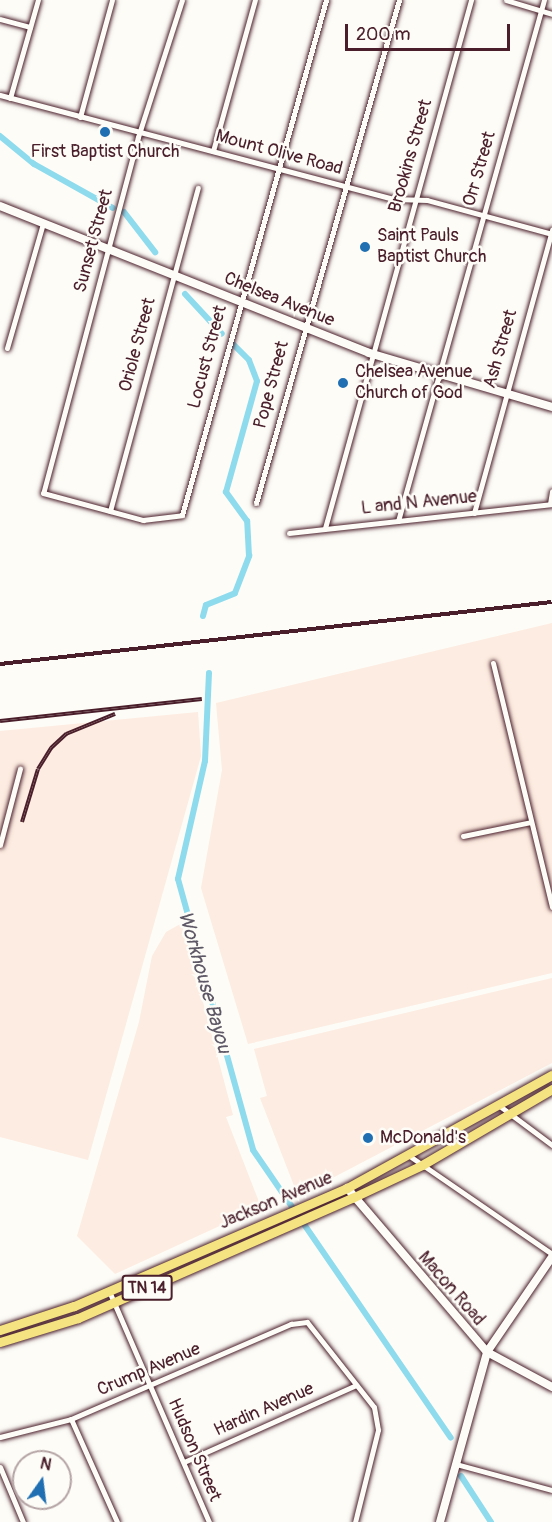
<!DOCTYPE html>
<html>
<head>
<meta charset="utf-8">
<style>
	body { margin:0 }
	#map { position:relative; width:552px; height:1522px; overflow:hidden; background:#fdfcf7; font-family:Pangolin,sans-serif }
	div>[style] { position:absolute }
	.built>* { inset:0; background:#fdece1 }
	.canal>* { height:6px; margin:-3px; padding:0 3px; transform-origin:3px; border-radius:3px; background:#8edbed }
	.roads { filter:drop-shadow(0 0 2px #4a1f2b) drop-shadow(0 0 2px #4a1f2b) }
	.street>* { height:5px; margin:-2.5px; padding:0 2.5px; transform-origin:2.5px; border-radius:2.5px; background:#fdfcf7 }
	.secondary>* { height:8px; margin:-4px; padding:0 4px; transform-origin:4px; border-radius:4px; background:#fdfcf7 }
	.primary>* { height:9px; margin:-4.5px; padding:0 4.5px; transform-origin:4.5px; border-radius:4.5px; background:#f5e382 }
	.rail>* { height:4px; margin-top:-2px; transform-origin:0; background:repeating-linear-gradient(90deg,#fdfcf7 0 4.5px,#4a1f2b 0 9px); box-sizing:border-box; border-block:2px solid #4a1f2b }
	.dots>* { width:16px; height:16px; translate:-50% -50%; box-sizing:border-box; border:3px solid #fdfcf7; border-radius:50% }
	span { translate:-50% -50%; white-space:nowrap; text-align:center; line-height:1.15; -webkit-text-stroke:5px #fdfcf7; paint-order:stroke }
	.shield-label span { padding:2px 4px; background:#fdfcf7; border:2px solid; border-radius:4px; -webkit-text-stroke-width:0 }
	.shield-label { font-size:16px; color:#4a1f2b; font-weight:700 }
	.poi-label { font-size:18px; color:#4a1f2b }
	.left { translate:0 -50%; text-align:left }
	.street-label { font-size:18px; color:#4a1f2b }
	.water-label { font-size:20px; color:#5e5765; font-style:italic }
	.north { position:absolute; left:12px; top:1450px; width:60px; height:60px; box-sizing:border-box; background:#fdfcf7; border:2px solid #b5a4a5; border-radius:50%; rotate:14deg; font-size:16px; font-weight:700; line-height:24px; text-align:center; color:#4a1f2b }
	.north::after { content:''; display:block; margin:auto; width:21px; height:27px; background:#1f6fb2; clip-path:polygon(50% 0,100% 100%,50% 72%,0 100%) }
	.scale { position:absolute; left:345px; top:24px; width:165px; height:27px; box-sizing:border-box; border:3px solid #4a1f2b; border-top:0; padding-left:8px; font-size:18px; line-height:21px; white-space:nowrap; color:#4a1f2b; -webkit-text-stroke:4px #fdfcf7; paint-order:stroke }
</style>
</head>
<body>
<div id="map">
	<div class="built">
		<i style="clip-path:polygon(552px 623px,552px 973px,248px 1044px,201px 888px,222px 770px,216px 703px)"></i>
		<i style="clip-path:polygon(198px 712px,201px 756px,88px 1160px,0 1137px,0 731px)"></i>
		<i style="clip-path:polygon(182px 923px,233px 1115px,226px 1117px,261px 1207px,115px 1274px,77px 1236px,139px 1022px,152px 956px,166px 932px)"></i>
		<i style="clip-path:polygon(552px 978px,552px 1063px,298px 1196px,260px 1098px,267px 1096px,254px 1049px)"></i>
	</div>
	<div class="canal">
		<i style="left:0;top:136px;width:44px;rotate:39.5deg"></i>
		<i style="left:34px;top:164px;width:90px;rotate:29.1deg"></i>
		<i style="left:124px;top:212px;width:51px;rotate:52.2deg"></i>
		<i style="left:185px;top:294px;width:54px;rotate:47.2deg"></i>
		<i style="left:203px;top:616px;width:11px;rotate:-75deg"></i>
		<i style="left:206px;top:605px;width:31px;rotate:-22deg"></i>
		<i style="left:235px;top:593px;width:40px;rotate:-69deg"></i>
		<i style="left:249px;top:556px;width:35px;rotate:-93deg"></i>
		<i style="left:247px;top:521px;width:36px;rotate:-126deg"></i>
		<i style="left:226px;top:492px;width:115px;rotate:-74.4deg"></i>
		<i style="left:257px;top:381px;width:22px;rotate:-111deg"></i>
		<i style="left:249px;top:360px;width:24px;rotate:-135deg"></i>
		<i style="left:209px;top:673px;width:88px;rotate:92.6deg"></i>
		<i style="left:205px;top:761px;width:121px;rotate:102.9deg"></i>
		<i style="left:178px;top:879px;width:281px;rotate:74.5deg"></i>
		<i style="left:253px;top:1150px;width:349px;rotate:55.5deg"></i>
		<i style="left:461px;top:1476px;width:55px;rotate:56.9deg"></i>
	</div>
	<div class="roads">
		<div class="street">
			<i style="left:182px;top:0;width:144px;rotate:107.8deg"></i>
			<i style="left:138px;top:137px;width:368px;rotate:104.9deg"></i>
			<i style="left:43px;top:493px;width:104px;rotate:15.1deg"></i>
			<i style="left:143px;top:520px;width:39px;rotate:-7deg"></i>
			<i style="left:182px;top:515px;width:535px;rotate:-74.38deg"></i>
			<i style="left:506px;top:0;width:48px;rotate:16.9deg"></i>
			<i style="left:0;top:19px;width:31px;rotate:15deg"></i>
			<i style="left:0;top:95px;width:408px;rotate:14.8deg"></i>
			<i style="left:395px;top:199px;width:32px;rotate:2deg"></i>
			<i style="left:427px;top:200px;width:130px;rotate:15.2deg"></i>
			<i style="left:10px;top:98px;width:102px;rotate:-74.1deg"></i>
			<i style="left:80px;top:117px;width:121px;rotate:-74.7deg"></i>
			<i style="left:213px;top:151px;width:157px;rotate:-74.5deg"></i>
			<i style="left:7px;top:348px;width:130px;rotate:-73.9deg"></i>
			<i style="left:256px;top:503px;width:523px;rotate:-74.13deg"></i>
			<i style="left:550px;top:504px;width:13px;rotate:-81deg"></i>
			<i style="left:110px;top:511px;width:335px;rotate:-74.8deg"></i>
			<i style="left:474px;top:513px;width:294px;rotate:-74.6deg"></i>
			<i style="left:398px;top:521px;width:541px;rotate:-74.35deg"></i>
			<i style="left:325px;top:528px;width:548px;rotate:-74.54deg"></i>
			<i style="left:289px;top:533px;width:265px;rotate:-6.3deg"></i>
			<i style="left:493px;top:663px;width:251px;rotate:76.4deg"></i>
			<i style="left:463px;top:836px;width:69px;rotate:-11.6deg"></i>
			<i style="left:0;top:845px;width:79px;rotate:-75.3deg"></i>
			<i style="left:501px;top:1107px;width:64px;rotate:36.7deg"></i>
			<i style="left:411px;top:1157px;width:171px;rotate:34.5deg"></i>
			<i style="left:109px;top:1291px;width:252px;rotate:66.6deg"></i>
			<i style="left:71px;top:1419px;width:113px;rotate:65.9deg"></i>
			<i style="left:0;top:1437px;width:73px;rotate:-14.2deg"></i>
			<i style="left:71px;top:1419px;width:240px;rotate:-23.4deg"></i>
			<i style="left:291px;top:1324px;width:16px;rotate:-7deg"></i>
			<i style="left:307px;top:1322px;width:108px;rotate:51.8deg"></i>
			<i style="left:374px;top:1407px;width:23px;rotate:80deg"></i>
			<i style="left:378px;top:1430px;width:95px;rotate:104deg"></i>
			<i style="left:184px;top:1462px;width:188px;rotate:-24.1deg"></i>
			<i style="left:456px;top:1464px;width:99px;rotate:15.2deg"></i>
			<i style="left:0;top:1467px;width:60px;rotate:67.3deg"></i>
		</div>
		<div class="secondary">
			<i style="left:0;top:206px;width:397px;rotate:21.7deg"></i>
			<i style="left:369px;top:353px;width:191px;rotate:16.4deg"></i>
			<i style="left:347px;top:1188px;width:216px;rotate:49.5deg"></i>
			<i style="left:487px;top:1352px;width:74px;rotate:28.3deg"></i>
			<i style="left:440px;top:1522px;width:176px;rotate:-74.5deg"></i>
			<i style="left:487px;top:1352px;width:115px;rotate:-55.6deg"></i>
		</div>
		<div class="primary">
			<i style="left:0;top:1330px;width:78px;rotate:-18deg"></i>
			<i style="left:74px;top:1306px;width:297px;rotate:-23.4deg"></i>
			<i style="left:347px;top:1188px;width:234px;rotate:-28.9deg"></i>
			<i style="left:0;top:1342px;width:82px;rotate:-17.1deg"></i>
			<i style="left:78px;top:1318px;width:299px;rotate:-23.7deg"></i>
			<i style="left:352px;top:1198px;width:77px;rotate:-25.2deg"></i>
			<i style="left:422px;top:1165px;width:151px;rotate:-30.3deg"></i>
		</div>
	</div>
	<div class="rail">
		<i style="left:0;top:664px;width:555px;rotate:-6.41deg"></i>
		<i style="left:0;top:721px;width:203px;rotate:-6.2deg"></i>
		<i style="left:22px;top:822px;width:55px;rotate:-73.2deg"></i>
		<i style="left:38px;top:769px;width:25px;rotate:-58deg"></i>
		<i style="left:51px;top:748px;width:21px;rotate:-43deg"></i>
		<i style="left:66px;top:734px;width:53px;rotate:-22.2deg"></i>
	</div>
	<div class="dots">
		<i style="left:105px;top:132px;background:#1f6fb2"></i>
		<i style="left:365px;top:247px;background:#1f6fb2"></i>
		<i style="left:343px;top:383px;background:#1f6fb2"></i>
		<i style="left:368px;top:1138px;background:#1f6fb2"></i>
	</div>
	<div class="shield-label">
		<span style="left:147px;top:1288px">TN 14</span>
	</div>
	<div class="poi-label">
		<span style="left:105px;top:152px">First Baptist Church</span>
		<span class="left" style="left:377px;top:247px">Saint Pauls<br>Baptist Church</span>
		<span class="left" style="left:355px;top:383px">Chelsea Avenue<br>Church of God</span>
		<span class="left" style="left:380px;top:1138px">McDonald's</span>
	</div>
	<div class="street-label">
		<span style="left:279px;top:153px;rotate:15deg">Mount Olive Road</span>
		<span style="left:411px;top:156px;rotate:-74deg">Brookins Street</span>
		<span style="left:480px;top:169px;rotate:-74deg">Orr Street</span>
		<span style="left:94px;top:241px;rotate:-75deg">Sunset Street</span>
		<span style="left:279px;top:300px;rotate:22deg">Chelsea Avenue</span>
		<span style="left:138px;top:345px;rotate:-75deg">Oriole Street</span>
		<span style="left:501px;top:349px;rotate:-74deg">Ash Street</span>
		<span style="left:208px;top:357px;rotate:-75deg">Locust Street</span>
		<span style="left:272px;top:385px;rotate:-75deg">Pope Street</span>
		<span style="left:419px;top:503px;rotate:-6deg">L and N Avenue</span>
		<span style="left:276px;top:1201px;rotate:-23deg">Jackson Avenue</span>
		<span style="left:451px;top:1289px;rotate:49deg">Macon Road</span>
		<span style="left:149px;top:1370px;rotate:-23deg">Crump Avenue</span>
		<span style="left:264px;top:1410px;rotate:-24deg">Hardin Avenue</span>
		<span style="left:194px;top:1450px;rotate:67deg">Hudson Street</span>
	</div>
	<div class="water-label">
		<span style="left:205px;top:982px;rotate:74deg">Workhouse Bayou</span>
	</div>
	<div class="north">N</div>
	<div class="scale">200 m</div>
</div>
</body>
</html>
